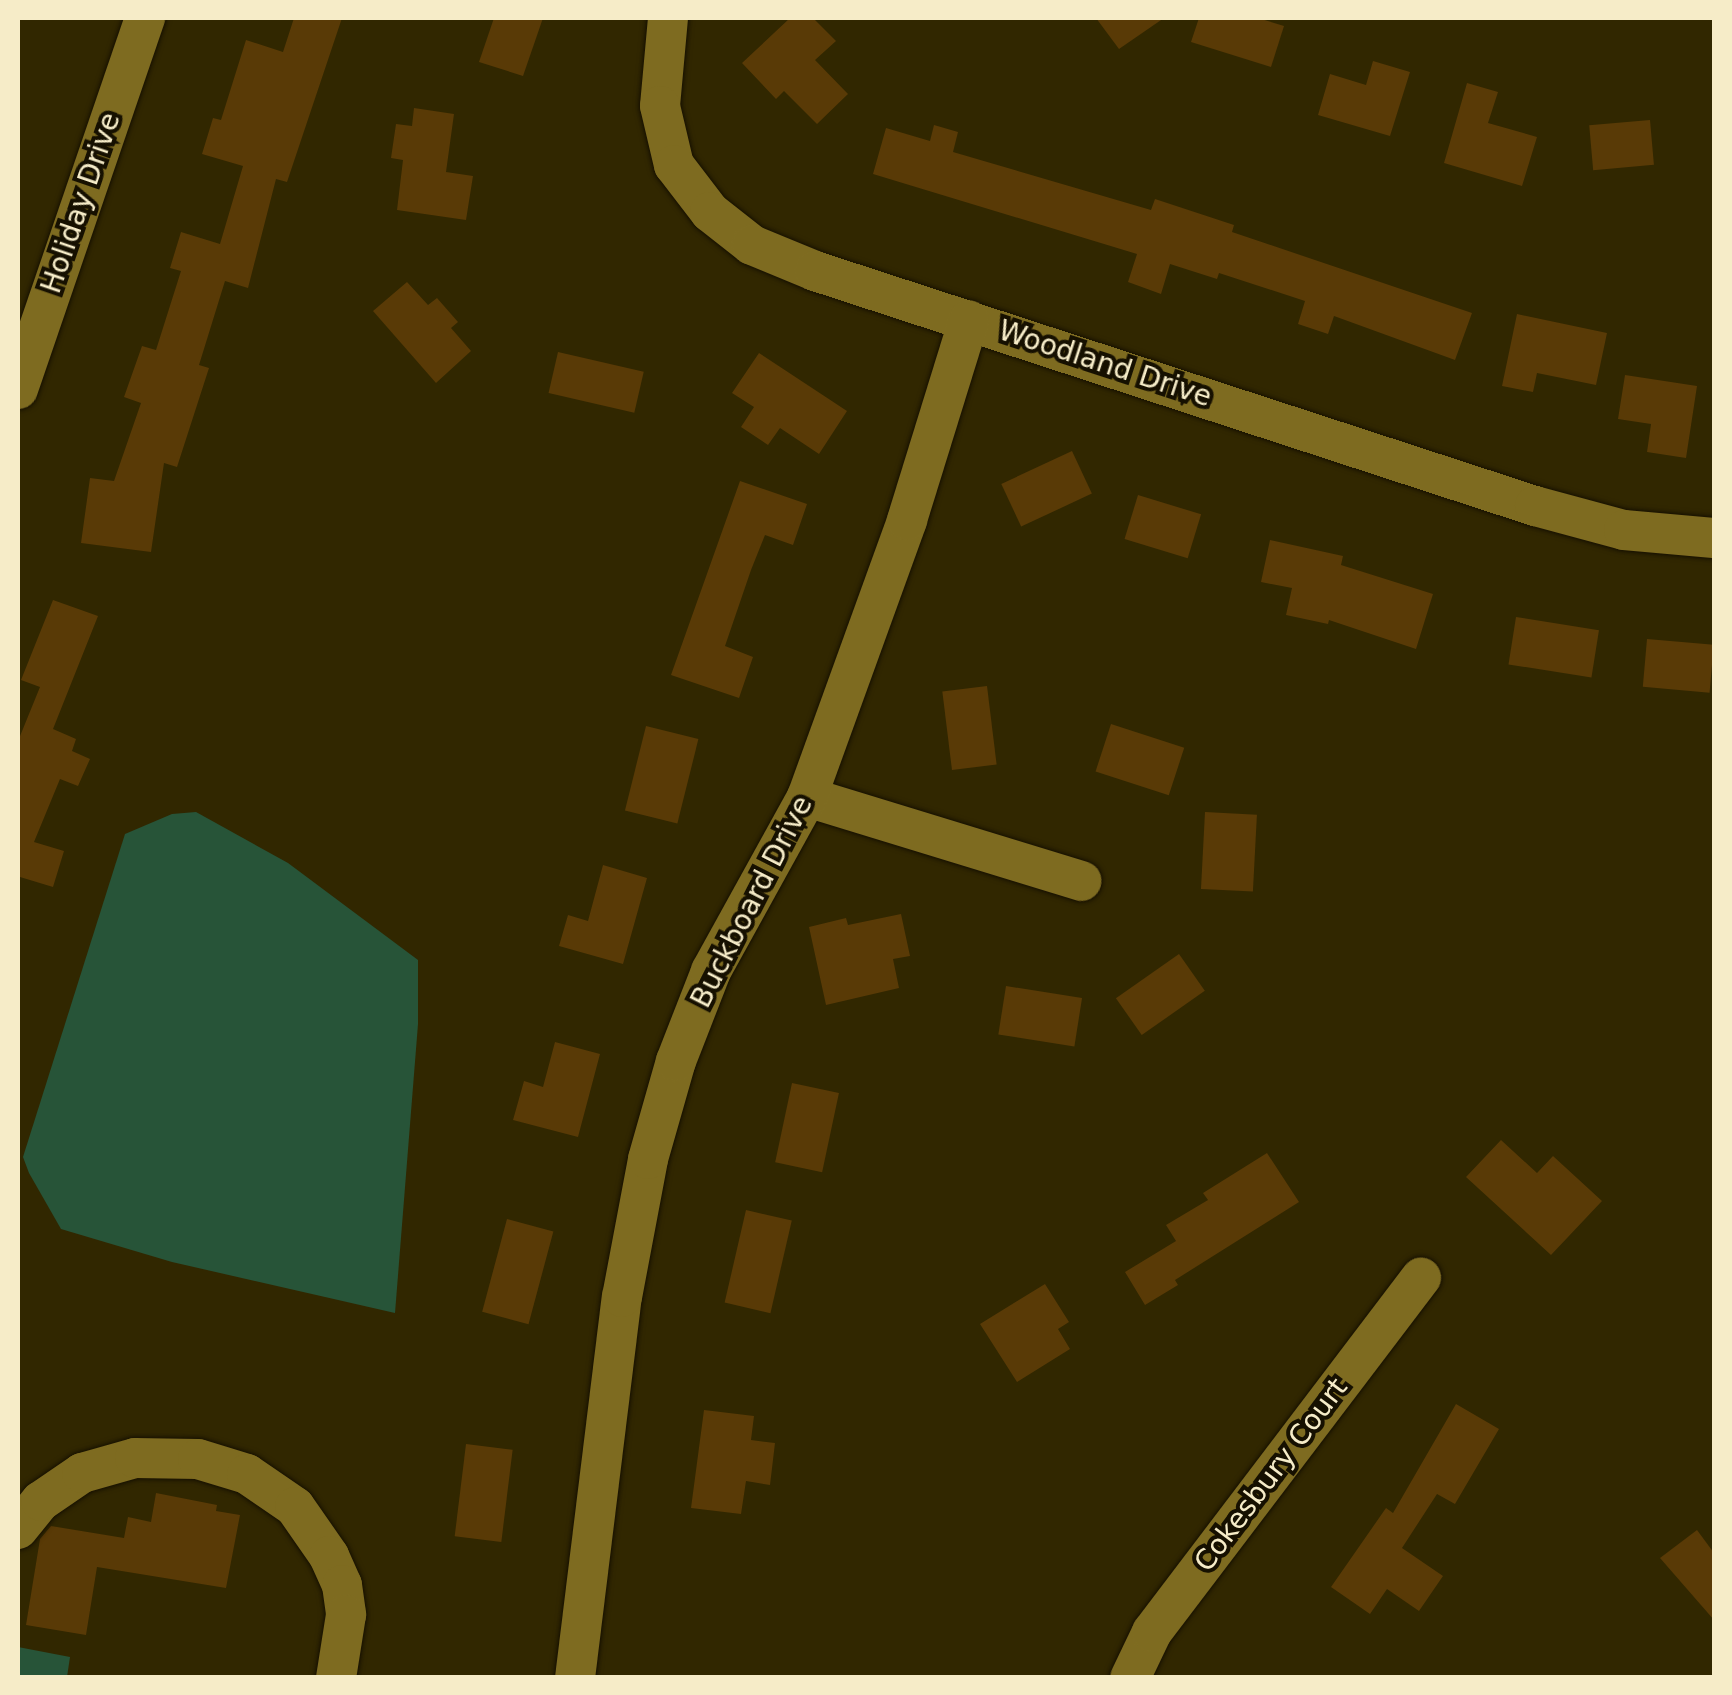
<!DOCTYPE html>
<html>
<head>
<meta charset="utf-8">
<style>
	body { margin:0 }
	#map { position:relative; width:1732px; height:1695px; overflow:hidden; background:#312700; font-family:"DejaVu Sans",sans-serif }
	div>[style] { position:absolute }
	.green>* { inset:0; background:#275438 }
	.building>* { inset:0; background:#593a06; transform-origin:0 0 }
	.roads { filter:drop-shadow(0 0 2px #161000) drop-shadow(0 0 2px #161000) }
	.minor>* { height:40px; margin:-20px; padding:0 20px; transform-origin:20px; border-radius:20px; background:#7e6b20 }
	span { translate:-50% -50%; white-space:nowrap; text-align:center; line-height:1.15; -webkit-text-stroke:8px #161000; paint-order:stroke }
	.street-label { font-size:28px; color:#f6ecc8 }
	.frame { position:absolute; inset:0; border:20px solid #f6ecc8; pointer-events:none }
</style>
</head>
<body>
<div id="map">
	<div class="green">
		<i style="clip-path:polygon(196px 812px,288px 863px,418px 960px,418px 1024px,395px 1313px,172px 1262px,61px 1229px,29px 1173px,23px 1157px,125px 834px,172px 814px)"></i>
		<i style="clip-path:polygon(18px 1647px,70px 1657px,67px 1677px,18px 1677px)"></i>
	</div>
	<div class="building">
		<i style="clip-path:polygon(294px 18px,342px 18px,287px 182px,276px 179px,248px 288px,225px 281px,199px 365px,209px 368px,177px 467px,164px 463px,151px 552px,81px 543px,90px 478px,114px 481px,141px 403px,124px 397px,142px 346px,156px 350px,181px 271px,170px 268px,181px 232px,220px 244px,243px 166px,202px 154px,213px 118px,221px 120px,246px 40px,283px 52px)"></i>
		<i style="clip-path:polygon(494px 18px,543px 18px,523px 76px,479px 62px)"></i>
		<i style="clip-path:polygon(790px 18px,813px 18px,836px 41px,815px 60px,848px 94px,817px 124px,784px 91px,776px 99px,742px 63px)"></i>
		<i style="clip-path:polygon(1096px 18px,1164px 18px,1119px 49px)"></i>
		<i style="clip-path:polygon(1199px 18px,1258px 18px,1284px 26px,1271px 67px,1191px 42px)"></i>
		<i style="clip-path:polygon(1373px 61px,1410px 72px,1390px 136px,1318px 115px,1330px 74px,1366px 85px)"></i>
		<i style="clip-path:polygon(1467px 83px,1498px 92px,1488px 123px,1537px 137px,1522px 186px,1444px 163px)"></i>
		<i style="clip-path:polygon(414px 108px,454px 114px,446px 172px,473px 176px,466px 220px,397px 210px,403px 160px,391px 158px,396px 124px,412px 126px)"></i>
		<i style="left:1650px;top:120px;width:45px;height:61px;rotate:85deg"></i>
		<i style="clip-path:polygon(934px 125px,958px 132px,953px 152px,1151px 210px,1155px 199px,1234px 225px,1232px 232px,1472px 313px,1455px 360px,1334px 316px,1328px 334px,1298px 324px,1305px 301px,1219px 273px,1217px 279px,1170px 264px,1161px 294px,1128px 282px,1137px 254px,873px 174px,886px 128px,930px 141px)"></i>
		<i style="clip-path:polygon(407px 282px,428px 305px,437px 298px,458px 322px,451px 328px,471px 351px,436px 383px,373px 311px)"></i>
		<i style="clip-path:polygon(1517px 314px,1607px 333px,1596px 385px,1537px 373px,1533px 392px,1502px 386px)"></i>
		<i style="left:558px;top:352px;width:88px;height:42px;rotate:13deg"></i>
		<i style="clip-path:polygon(759px 353px,847px 411px,819px 454px,780px 428px,768px 445px,741px 427px,754px 407px,732px 393px)"></i>
		<i style="clip-path:polygon(1625px 375px,1697px 386px,1686px 458px,1647px 452px,1651px 424px,1618px 419px)"></i>
		<i style="left:1072px;top:451px;width:47px;height:78px;rotate:65deg"></i>
		<i style="clip-path:polygon(740px 481px,807px 504px,793px 545px,765px 535px,751px 570px,725px 646px,753px 657px,739px 698px,671px 675px)"></i>
		<i style="left:1138px;top:495px;width:66px;height:46px;rotate:17deg"></i>
		<i style="clip-path:polygon(1270px 540px,1343px 556px,1341px 565px,1433px 594px,1416px 649px,1329px 620px,1328px 624px,1286px 615px,1292px 588px,1261px 582px)"></i>
		<i style="clip-path:polygon(53px 600px,98px 616px,53px 729px,76px 739px,72px 751px,90px 759px,78px 786px,60px 779px,34px 842px,64px 851px,53px 887px,20px 877px,18px 881px,18px 741px,40px 687px,21px 680px)"></i>
		<i style="left:1516px;top:617px;width:84px;height:48px;rotate:9deg"></i>
		<i style="left:1647px;top:639px;width:67px;height:48px;rotate:5deg"></i>
		<i style="left:987px;top:686px;width:79px;height:45px;rotate:83deg"></i>
		<i style="left:1111px;top:724px;width:77px;height:50px;rotate:18deg"></i>
		<i style="left:646px;top:726px;width:54px;height:87px;rotate:14deg"></i>
		<i style="left:1205px;top:812px;width:52px;height:77px;rotate:3deg"></i>
		<i style="clip-path:polygon(603px 865px,647px 878px,623px 964px,559px 946px,568px 915px,588px 921px)"></i>
		<i style="clip-path:polygon(901px 914px,910px 956px,893px 959px,899px 988px,826px 1005px,809px 927px,846px 918px,848px 925px)"></i>
		<i style="left:1179px;top:954px;width:45px;height:77px;rotate:55deg"></i>
		<i style="left:1006px;top:986px;width:77px;height:49px;rotate:9deg"></i>
		<i style="clip-path:polygon(555px 1042px,600px 1054px,578px 1137px,513px 1120px,524px 1081px,543px 1087px)"></i>
		<i style="left:792px;top:1083px;width:48px;height:81px;rotate:12deg"></i>
		<i style="clip-path:polygon(1501px 1140px,1537px 1173px,1553px 1156px,1602px 1201px,1551px 1255px,1466px 1177px)"></i>
		<i style="clip-path:polygon(1267px 1153px,1299px 1202px,1175px 1280px,1178px 1285px,1145px 1305px,1125px 1272px,1176px 1241px,1166px 1225px,1208px 1200px,1203px 1193px)"></i>
		<i style="left:746px;top:1210px;width:47px;height:95px;rotate:13deg"></i>
		<i style="left:507px;top:1219px;width:48px;height:96px;rotate:15deg"></i>
		<i style="clip-path:polygon(1045px 1284px,1069px 1322px,1058px 1329px,1070px 1349px,1017px 1382px,980px 1324px)"></i>
		<i style="clip-path:polygon(1456px 1404px,1499px 1429px,1455px 1504px,1437px 1494px,1402px 1548px,1443px 1576px,1419px 1611px,1387px 1589px,1370px 1614px,1331px 1587px,1386px 1508px,1393px 1513px)"></i>
		<i style="clip-path:polygon(704px 1410px,754px 1416px,751px 1440px,775px 1443px,770px 1485px,746px 1481px,741px 1514px,691px 1508px)"></i>
		<i style="left:466px;top:1444px;width:47px;height:93px;rotate:7deg"></i>
		<i style="clip-path:polygon(156px 1493px,217px 1505px,216px 1511px,240px 1515px,226px 1588px,97px 1567px,86px 1635px,26px 1625px,40px 1539px,51px 1526px,124px 1538px,128px 1517px,151px 1522px)"></i>
		<i style="clip-path:polygon(1697px 1530px,1714px 1553px,1714px 1620px,1660px 1558px)"></i>
	</div>
	<div class="roads">
		<div class="minor">
			<i style="left:668px;top:18px;width:88px;rotate:95.2deg"></i>
			<i style="left:660px;top:106px;width:61px;rotate:76.7deg"></i>
			<i style="left:674px;top:165px;width:59px;rotate:52.5deg"></i>
			<i style="left:710px;top:212px;width:53px;rotate:38.2deg"></i>
			<i style="left:752px;top:245px;width:68px;rotate:22.4deg"></i>
			<i style="left:815px;top:271px;width:757px;rotate:18.08deg"></i>
			<i style="left:1535px;top:506px;width:92px;rotate:15.1deg"></i>
			<i style="left:1624px;top:530px;width:90px;rotate:5.1deg"></i>
			<i style="left:18px;top:389px;width:392px;rotate:-71.1deg"></i>
			<i style="left:807px;top:797px;width:287px;rotate:17deg"></i>
			<i style="left:18px;top:1529px;width:36px;rotate:-51deg"></i>
			<i style="left:41px;top:1501px;width:50px;rotate:-34.3deg"></i>
			<i style="left:82px;top:1473px;width:55px;rotate:-15.8deg"></i>
			<i style="left:135px;top:1458px;width:63px;rotate:0.9deg"></i>
			<i style="left:198px;top:1459px;width:51px;rotate:17deg"></i>
			<i style="left:247px;top:1474px;width:58px;rotate:34.5deg"></i>
			<i style="left:295px;top:1507px;width:60px;rotate:55.2deg"></i>
			<i style="left:329px;top:1556px;width:32px;rotate:66deg"></i>
			<i style="left:342px;top:1585px;width:30px;rotate:82deg"></i>
			<i style="left:346px;top:1615px;width:64px;rotate:99deg"></i>
			<i style="left:575px;top:1678px;width:384px;rotate:-83deg"></i>
			<i style="left:622px;top:1297px;width:140px;rotate:-79.3deg"></i>
			<i style="left:648px;top:1159px;width:102px;rotate:-74.1deg"></i>
			<i style="left:676px;top:1061px;width:97px;rotate:-68.7deg"></i>
			<i style="left:711px;top:971px;width:199px;rotate:-61.1deg"></i>
			<i style="left:807px;top:797px;width:294px;rotate:-70.1deg"></i>
			<i style="left:907px;top:520px;width:209px;rotate:-72.8deg"></i>
			<i style="left:1130px;top:1678px;width:51px;rotate:-64.4deg"></i>
			<i style="left:1152px;top:1632px;width:445px;rotate:-52.8deg"></i>
		</div>
	</div>
	<div class="street-label">
		<span style="left:81px;top:203px;rotate:-71deg">Holiday Drive</span>
		<span style="left:1105px;top:364px;rotate:18deg">Woodland Drive</span>
		<span style="left:752px;top:902px;rotate:-63deg">Buckboard Drive</span>
		<span style="left:1271px;top:1475px;rotate:-53deg">Cokesbury Court</span>
	</div>
	<div class="frame"></div>
</div>
</body>
</html>
